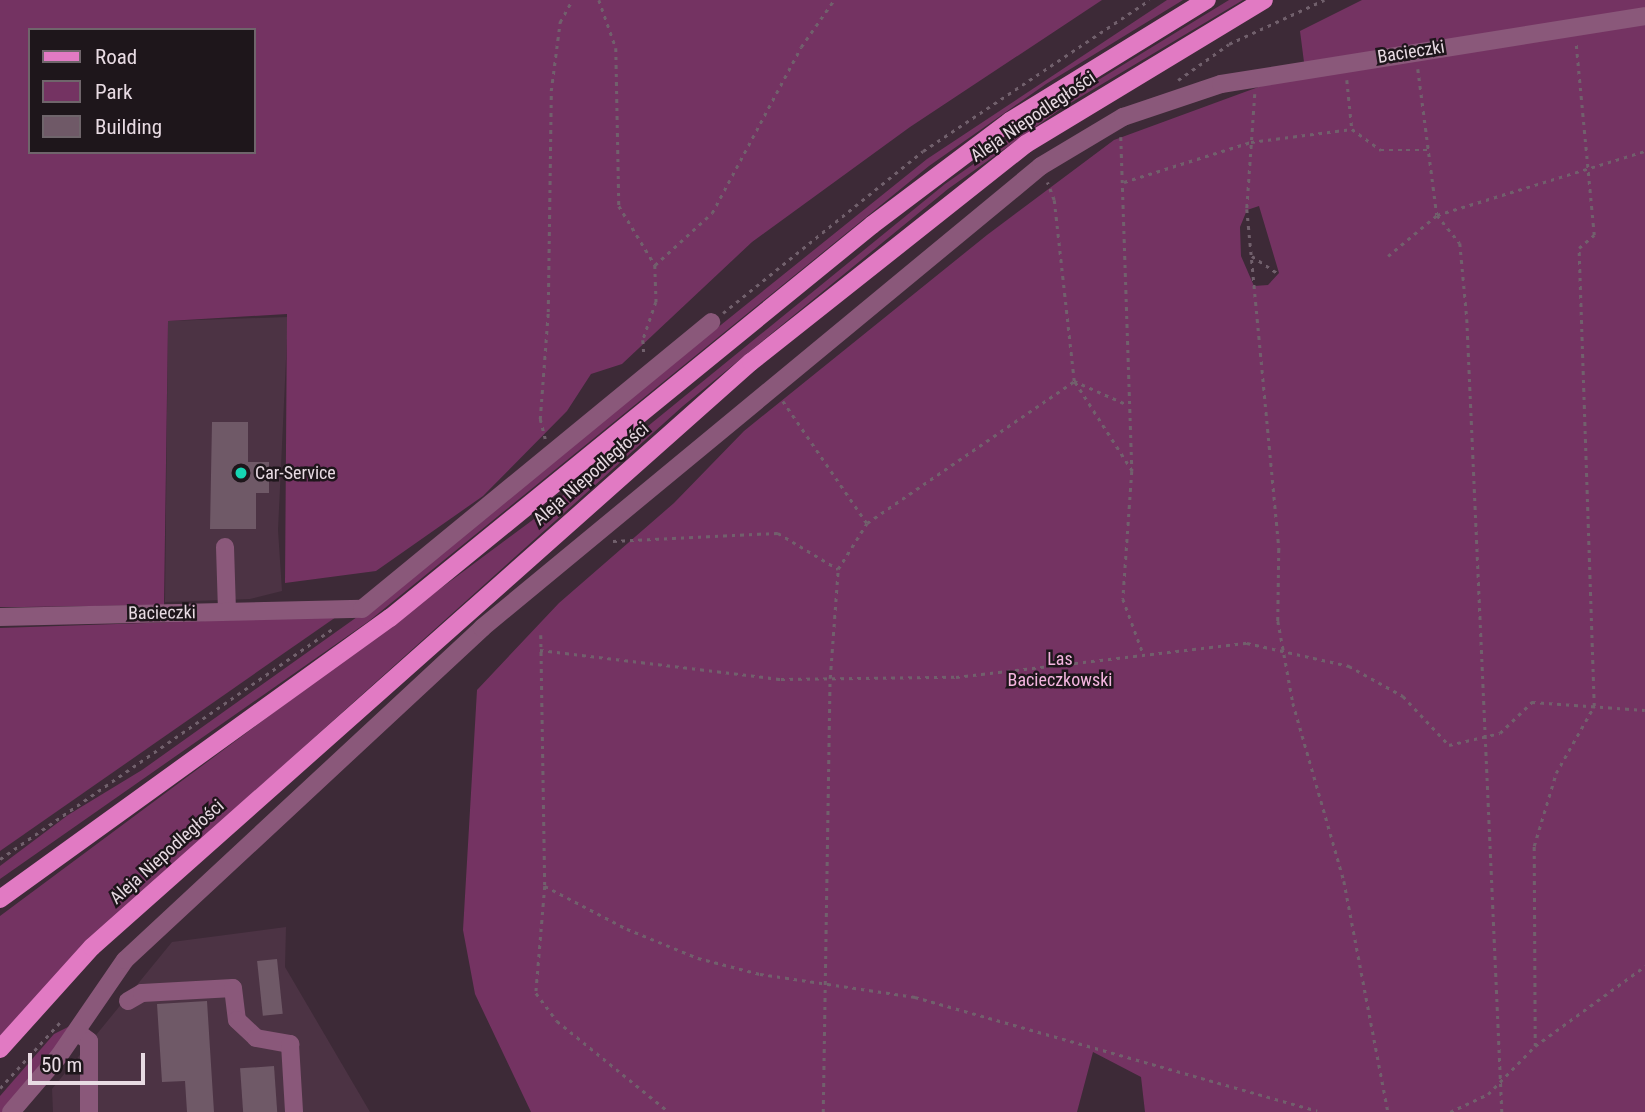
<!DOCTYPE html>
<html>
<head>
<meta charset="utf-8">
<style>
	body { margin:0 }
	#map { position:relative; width:1645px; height:1112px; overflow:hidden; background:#3d2a37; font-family:"Roboto Condensed",sans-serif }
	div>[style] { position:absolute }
	.built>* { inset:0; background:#4c3344 }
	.green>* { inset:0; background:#743362 }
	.building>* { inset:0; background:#6f5967; transform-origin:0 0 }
	.path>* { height:2.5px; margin-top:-1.25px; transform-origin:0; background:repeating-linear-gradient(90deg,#71606c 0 3.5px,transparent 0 8.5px) }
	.minor>* { height:18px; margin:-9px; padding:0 9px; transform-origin:9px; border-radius:9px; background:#8a587a }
	.major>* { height:18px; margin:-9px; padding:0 9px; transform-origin:9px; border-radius:9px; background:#e17ac3 }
	.dots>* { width:19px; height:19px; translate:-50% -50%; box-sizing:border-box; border:4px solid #1e161b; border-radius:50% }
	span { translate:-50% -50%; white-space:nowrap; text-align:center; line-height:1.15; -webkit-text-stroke:5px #1e161b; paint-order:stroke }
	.street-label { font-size:18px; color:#e8dbe3 }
	.poi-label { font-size:18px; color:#e8dbe3 }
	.left { translate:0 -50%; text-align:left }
	.park-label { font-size:18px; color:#f4b5df }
	.legend { position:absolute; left:28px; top:28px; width:228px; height:126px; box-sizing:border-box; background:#1e161b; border:2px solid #6f656b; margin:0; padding:9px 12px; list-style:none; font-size:21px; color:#e8dbe3 }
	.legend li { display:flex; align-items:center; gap:14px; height:35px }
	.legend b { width:35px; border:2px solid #6f656b }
	.scale { position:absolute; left:28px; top:1053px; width:117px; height:32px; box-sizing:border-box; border:4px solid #e8dbe3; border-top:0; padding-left:9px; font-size:21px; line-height:24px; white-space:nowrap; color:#e8dbe3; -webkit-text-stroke:5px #1e161b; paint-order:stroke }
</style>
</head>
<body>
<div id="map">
	<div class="built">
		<i style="clip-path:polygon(288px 317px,278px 530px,282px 591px,250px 599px,165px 602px,168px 321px)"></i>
		<i style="clip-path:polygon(286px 927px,285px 967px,370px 1112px,53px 1112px,52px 1089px,172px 942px)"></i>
	</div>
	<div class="green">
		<i style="clip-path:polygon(evenodd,0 0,1102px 0,910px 127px,752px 242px,622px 364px,591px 374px,567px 411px,483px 496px,376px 571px,285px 583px,287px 314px,168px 321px,164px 605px,23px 607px,0 607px,0 0,30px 30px,254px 30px,254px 152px,30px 152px,30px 30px)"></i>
		<i style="clip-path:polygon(1167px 0,1183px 0,1046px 84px,929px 166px,369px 621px,0 879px,0 866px,68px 815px,142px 770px,364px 612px,927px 159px)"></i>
		<i style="clip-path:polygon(1229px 0,1243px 0,1062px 108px,948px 189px,683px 406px,89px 940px,0 1038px,0 916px,534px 519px,945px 184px,1059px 104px)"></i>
		<i style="clip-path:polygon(evenodd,1362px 0,1645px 0,1645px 1112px,1145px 1112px,1141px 1077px,1093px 1052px,1077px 1112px,531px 1112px,475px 994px,463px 930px,477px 690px,559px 603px,674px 503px,744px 431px,987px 235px,1114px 140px,1305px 70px,1300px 31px,1362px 0,1259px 206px,1279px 273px,1268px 285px,1254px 286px,1241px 256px,1240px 227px,1247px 210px,1259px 206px)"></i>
		<i style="clip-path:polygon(321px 617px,336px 617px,0 851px,0 628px)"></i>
		<i style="clip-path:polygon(76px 1023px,4px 1112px,0 1112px,0 1096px,54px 1034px)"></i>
	</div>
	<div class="building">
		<i style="clip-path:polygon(212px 422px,248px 422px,248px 462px,269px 462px,269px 493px,256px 493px,256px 529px,210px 529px)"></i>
		<i style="left:277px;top:959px;width:55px;height:20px;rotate:84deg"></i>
		<i style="clip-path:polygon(207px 1001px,214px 1112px,187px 1112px,185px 1081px,162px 1082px,157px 1004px)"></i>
		<i style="left:274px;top:1066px;width:46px;height:34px;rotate:86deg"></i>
	</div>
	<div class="path">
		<i style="left:599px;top:0;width:51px;rotate:70.5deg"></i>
		<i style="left:616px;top:48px;width:158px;rotate:88.9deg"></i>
		<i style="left:619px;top:206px;width:69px;rotate:58.6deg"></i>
		<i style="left:655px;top:265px;width:37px;rotate:88deg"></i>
		<i style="left:656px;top:302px;width:40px;rotate:108.9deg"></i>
		<i style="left:643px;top:340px;width:15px;rotate:86deg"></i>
		<i style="left:1418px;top:69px;width:147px;rotate:82.6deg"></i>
		<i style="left:1437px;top:215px;width:36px;rotate:51deg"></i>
		<i style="left:1460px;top:243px;width:76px;rotate:84.7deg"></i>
		<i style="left:1467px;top:319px;width:794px;rotate:87.47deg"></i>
		<i style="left:1178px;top:80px;width:62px;rotate:-35.2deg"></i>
		<i style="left:1229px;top:44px;width:105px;rotate:-24.9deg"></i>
		<i style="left:1347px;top:80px;width:49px;rotate:84.2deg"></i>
		<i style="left:1255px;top:94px;width:115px;rotate:94deg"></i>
		<i style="left:1247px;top:209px;width:342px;rotate:84.6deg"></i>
		<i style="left:1279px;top:549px;width:72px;rotate:90.8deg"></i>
		<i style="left:1278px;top:621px;width:83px;rotate:79.6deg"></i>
		<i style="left:1293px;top:703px;width:185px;rotate:74deg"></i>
		<i style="left:1344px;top:881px;width:235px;rotate:79.2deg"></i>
		<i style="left:1121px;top:137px;width:334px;rotate:88.1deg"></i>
		<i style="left:1132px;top:471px;width:107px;rotate:-122.8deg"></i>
		<i style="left:1074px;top:381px;width:59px;rotate:24deg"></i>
		<i style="left:1124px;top:182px;width:133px;rotate:-17.5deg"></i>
		<i style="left:1251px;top:142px;width:102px;rotate:-7.3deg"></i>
		<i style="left:1352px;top:129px;width:36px;rotate:36deg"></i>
		<i style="left:1381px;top:150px;width:48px"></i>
		<i style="left:1252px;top:256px;width:32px;rotate:34deg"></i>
		<i style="left:1388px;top:256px;width:64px;rotate:-39.9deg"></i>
		<i style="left:1437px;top:215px;width:218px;rotate:-17.1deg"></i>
		<i style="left:655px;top:265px;width:77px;rotate:-42.4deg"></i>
		<i style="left:712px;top:213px;width:188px;rotate:-61.8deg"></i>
		<i style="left:801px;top:47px;width:57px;rotate:-54.9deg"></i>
		<i style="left:723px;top:313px;width:257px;rotate:-39deg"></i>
		<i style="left:923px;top:151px;width:272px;rotate:-33.7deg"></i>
		<i style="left:783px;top:401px;width:148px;rotate:55.5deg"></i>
		<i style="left:545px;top:439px;width:21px;rotate:-104deg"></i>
		<i style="left:540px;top:419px;width:107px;rotate:-85.7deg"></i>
		<i style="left:548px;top:312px;width:221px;rotate:-89.2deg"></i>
		<i style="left:551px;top:91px;width:70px;rotate:-82.6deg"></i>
		<i style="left:560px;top:22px;width:25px;rotate:-61deg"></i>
		<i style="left:1132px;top:471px;width:128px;rotate:94deg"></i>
		<i style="left:1123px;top:599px;width:58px;rotate:69.7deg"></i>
		<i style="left:613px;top:541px;width:165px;rotate:-2.8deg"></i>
		<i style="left:778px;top:533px;width:70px;rotate:31deg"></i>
		<i style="left:541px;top:635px;width:251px;rotate:89.1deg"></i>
		<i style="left:545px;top:886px;width:107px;rotate:94.8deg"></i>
		<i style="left:536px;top:993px;width:35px;rotate:53deg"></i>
		<i style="left:557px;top:1021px;width:144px;rotate:39.1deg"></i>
		<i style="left:540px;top:650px;width:243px;rotate:6.9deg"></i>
		<i style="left:781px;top:679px;width:175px;rotate:-0.7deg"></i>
		<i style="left:956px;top:677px;width:293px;rotate:-6.7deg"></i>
		<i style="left:1247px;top:643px;width:105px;rotate:12.7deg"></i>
		<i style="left:1349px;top:666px;width:62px;rotate:29.1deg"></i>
		<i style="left:1403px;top:696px;width:67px;rotate:46.8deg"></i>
		<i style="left:1449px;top:745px;width:52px;rotate:-13.2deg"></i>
		<i style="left:1500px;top:733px;width:45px;rotate:-44.1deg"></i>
		<i style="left:1532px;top:702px;width:113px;rotate:4deg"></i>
		<i style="left:0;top:859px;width:405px;rotate:-34.7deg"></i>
		<i style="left:545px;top:886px;width:93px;rotate:27.7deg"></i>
		<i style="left:627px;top:929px;width:77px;rotate:22.2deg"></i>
		<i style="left:698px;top:958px;width:64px;rotate:14.5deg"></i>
		<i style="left:760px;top:974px;width:157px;rotate:8.4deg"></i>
		<i style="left:915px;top:997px;width:418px;rotate:15.8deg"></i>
		<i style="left:1535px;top:1046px;width:200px;rotate:-90.3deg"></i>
		<i style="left:1534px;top:846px;width:76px;rotate:-73.2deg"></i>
		<i style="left:1556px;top:773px;width:77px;rotate:-60.4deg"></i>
		<i style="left:1594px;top:706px;width:458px;rotate:-91.9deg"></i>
		<i style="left:1579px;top:248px;width:20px;rotate:-41deg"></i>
		<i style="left:1594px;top:235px;width:192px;rotate:-95.4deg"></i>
		<i style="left:0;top:1088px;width:92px;rotate:-47.6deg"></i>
		<i style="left:823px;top:1112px;width:434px;rotate:-89.1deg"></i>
		<i style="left:830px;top:678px;width:109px;rotate:-85.8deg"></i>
		<i style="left:838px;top:569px;width:54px;rotate:-57.8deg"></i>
		<i style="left:867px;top:523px;width:251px;rotate:-34.4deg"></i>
		<i style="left:1074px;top:381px;width:182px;rotate:-96.3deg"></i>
		<i style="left:1054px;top:200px;width:19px;rotate:-111deg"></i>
		<i style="left:1450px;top:1112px;width:42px;rotate:-25.3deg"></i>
		<i style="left:1488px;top:1094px;width:67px;rotate:-45.6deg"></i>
		<i style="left:1535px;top:1046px;width:136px;rotate:-36deg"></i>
	</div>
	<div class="minor">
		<i style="left:225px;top:547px;width:64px;rotate:88.2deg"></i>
		<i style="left:0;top:617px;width:362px;rotate:-1.3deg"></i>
		<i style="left:362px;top:609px;width:452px;rotate:-39.4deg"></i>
		<i style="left:128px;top:1001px;width:16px;rotate:-30deg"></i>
		<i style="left:142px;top:993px;width:91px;rotate:-3.1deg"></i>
		<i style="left:233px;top:988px;width:32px;rotate:83deg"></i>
		<i style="left:237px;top:1020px;width:26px;rotate:43deg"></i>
		<i style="left:256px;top:1038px;width:35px;rotate:10deg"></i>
		<i style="left:290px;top:1044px;width:68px;rotate:86.6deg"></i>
		<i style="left:77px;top:1032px;width:15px;rotate:37deg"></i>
		<i style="left:89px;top:1041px;width:71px;rotate:90deg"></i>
		<i style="left:11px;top:1112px;width:74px;rotate:-49.4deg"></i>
		<i style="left:59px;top:1056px;width:116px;rotate:-55.5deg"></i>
		<i style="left:125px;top:960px;width:488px;rotate:-42.9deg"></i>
		<i style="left:482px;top:628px;width:725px;rotate:-39.57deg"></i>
		<i style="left:1041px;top:166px;width:96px;rotate:-30.9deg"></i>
		<i style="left:1123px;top:117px;width:103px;rotate:-18.6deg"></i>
		<i style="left:1221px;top:84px;width:429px;rotate:-9.1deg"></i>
	</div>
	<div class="major">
		<i style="left:0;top:899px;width:481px;rotate:-35.8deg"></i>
		<i style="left:390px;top:618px;width:622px;rotate:-39.19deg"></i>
		<i style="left:872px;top:225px;width:173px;rotate:-37deg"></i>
		<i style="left:1010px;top:121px;width:231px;rotate:-31.6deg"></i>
		<i style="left:0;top:1049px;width:137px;rotate:-48deg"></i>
		<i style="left:92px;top:947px;width:881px;rotate:-41.6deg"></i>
		<i style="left:751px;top:362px;width:351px;rotate:-38.4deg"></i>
		<i style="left:1026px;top:144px;width:278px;rotate:-31.2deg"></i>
	</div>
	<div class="dots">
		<i style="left:241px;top:473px;background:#16d5b3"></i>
	</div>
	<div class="street-label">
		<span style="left:1411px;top:52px;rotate:-9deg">Bacieczki</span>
		<span style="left:1033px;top:117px;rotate:-34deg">Aleja Niepodległości</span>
		<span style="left:591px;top:474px;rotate:-41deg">Aleja Niepodległości</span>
		<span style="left:162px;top:613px;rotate:-1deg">Bacieczki</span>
		<span style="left:167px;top:852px;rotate:-42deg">Aleja Niepodległości</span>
	</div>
	<div class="poi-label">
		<span class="left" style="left:255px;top:473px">Car-Service</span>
	</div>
	<div class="park-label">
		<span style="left:1060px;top:670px">Las<br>Bacieczkowski</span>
	</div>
	<ul class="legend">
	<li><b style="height:9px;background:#e17ac3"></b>Road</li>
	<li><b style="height:19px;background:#743362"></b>Park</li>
	<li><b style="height:19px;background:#6f5967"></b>Building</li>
	</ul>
	<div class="scale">50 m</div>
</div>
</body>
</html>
